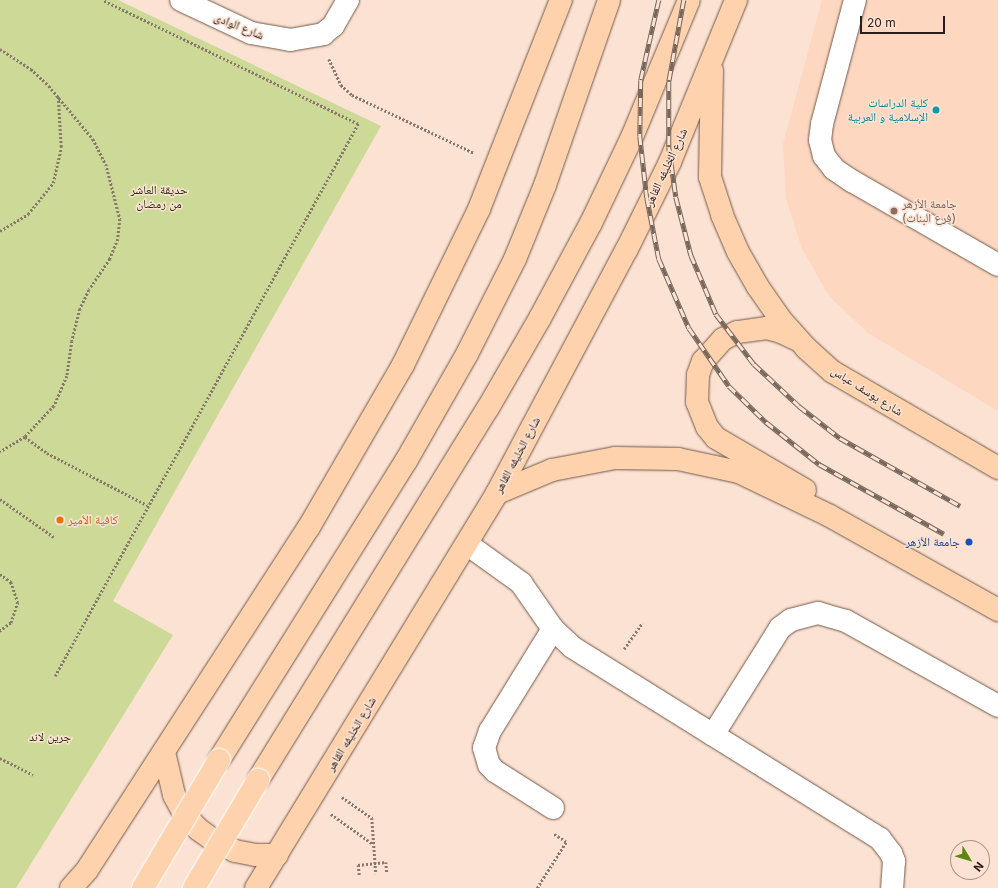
<!DOCTYPE html>
<html>
<head>
<meta charset="utf-8">
<style>
	body { margin:0 }
	#map { position:relative; width:998px; height:888px; overflow:hidden; background:#fbe2d3; font-family:Inter,"Noto Naskh Arabic",sans-serif }
	div>[style] { position:absolute }
	.built>* { inset:0; background:#fdd7c0 }
	.green>* { inset:0; background:#cdd997 }
	.path>* { height:2.5px; margin-top:-1.25px; transform-origin:0; background:repeating-linear-gradient(90deg,#88776c 0 2px,transparent 0 4px) }
	.roads { filter:drop-shadow(0 0 1px #745949) drop-shadow(0 0 1px #745949) }
	.minor>* { height:22px; margin:-11px; padding:0 11px; transform-origin:11px; border-radius:11px; background:#fff }
	.major>* { height:22px; margin:-11px; padding:0 11px; transform-origin:11px; border-radius:11px; background:#fed2ac }
	.rail>* { height:4.5px; margin-top:-2.25px; transform-origin:0; background:repeating-linear-gradient(90deg,#fbe2d3 0 9px,#77665c 0 18px); box-sizing:border-box; border-block:1px solid #77665c }
	.bridges { filter:drop-shadow(0 0 1px #fff) drop-shadow(0 0 1px #fff) }
	.major-bridge>* { height:22px; margin:-11px; padding:0 11px; transform-origin:11px; border-radius:11px; background:#fed2ac }
	.dots>* { width:11px; height:11px; translate:-50% -50%; box-sizing:border-box; border:2px solid #fbe2d3; border-radius:50% }
	span { translate:-50% -50%; white-space:nowrap; text-align:center; line-height:1.15; -webkit-text-stroke:3px #fbe2d3; paint-order:stroke }
	.street-label { font-size:12px; color:#291e17 }
	.culture-label { font-size:12px; color:#0d838f }
	.right { translate:-100% -50%; text-align:right }
	.park-label { font-size:12px; color:#282d08 }
	.education-label { font-size:12px; color:#785e54 }
	.left { translate:0 -50%; text-align:left }
	.food-label { font-size:12px; color:#c56008 }
	.transit-label { font-size:12px; color:#164399 }
	.north { position:absolute; left:950px; top:840px; width:40px; height:40px; box-sizing:border-box; background:#fbe2d3; border:1px solid #a79488; border-radius:50%; rotate:128deg; font-size:11px; font-weight:700; line-height:16px; text-align:center; color:#291e17 }
	.north::after { content:''; display:block; margin:auto; width:14px; height:18px; background:#5d8713; clip-path:polygon(50% 0,100% 100%,50% 72%,0 100%) }
	.scale { position:absolute; left:860px; top:16px; width:85px; height:18px; box-sizing:border-box; border:2px solid #291e17; border-top:0; padding-left:5px; font-size:12px; line-height:14px; white-space:nowrap; color:#291e17; -webkit-text-stroke:3px #fbe2d3; paint-order:stroke }
</style>
</head>
<body>
<div id="map">
	<div class="built">
		<i style="clip-path:polygon(822px 0,998px 0,998px 411px,868px 333px,829px 296px,802px 249px,786px 198px,783px 144px)"></i>
	</div>
	<div class="green">
		<i style="clip-path:polygon(0 0,118px 0,381px 126px,113px 601px,173px 635px,16px 888px,0 888px)"></i>
	</div>
	<div class="path">
		<i style="left:0;top:49px;width:37px;rotate:33deg"></i>
		<i style="left:31px;top:69px;width:25px;rotate:43deg"></i>
		<i style="left:49px;top:86px;width:69px;rotate:50.3deg"></i>
		<i style="left:93px;top:139px;width:28px;rotate:63deg"></i>
		<i style="left:106px;top:164px;width:57px;rotate:75.7deg"></i>
		<i style="left:120px;top:219px;width:20px;rotate:96deg"></i>
		<i style="left:118px;top:239px;width:22px;rotate:112deg"></i>
		<i style="left:110px;top:259px;width:37px;rotate:124deg"></i>
		<i style="left:89px;top:290px;width:21px;rotate:115deg"></i>
		<i style="left:80px;top:309px;width:33px;rotate:104deg"></i>
		<i style="left:72px;top:341px;width:35px;rotate:98deg"></i>
		<i style="left:67px;top:376px;width:33px;rotate:113deg"></i>
		<i style="left:54px;top:406px;width:42px;rotate:133.1deg"></i>
		<i style="left:25px;top:437px;width:29px;rotate:149deg"></i>
		<i style="left:329px;top:59px;width:29px;rotate:65deg"></i>
		<i style="left:341px;top:85px;width:15px;rotate:42deg"></i>
		<i style="left:352px;top:95px;width:135px;rotate:25.4deg"></i>
		<i style="left:0;top:231px;width:33px;rotate:-31deg"></i>
		<i style="left:28px;top:214px;width:40px;rotate:-51deg"></i>
		<i style="left:53px;top:183px;width:37px;rotate:-77deg"></i>
		<i style="left:61px;top:147px;width:51px;rotate:-93.4deg"></i>
		<i style="left:25px;top:437px;width:27px;rotate:36deg"></i>
		<i style="left:47px;top:453px;width:113px;rotate:27.5deg"></i>
		<i style="left:0;top:499px;width:66px;rotate:35.1deg"></i>
		<i style="left:0;top:574px;width:14px;rotate:36deg"></i>
		<i style="left:11px;top:582px;width:21px;rotate:71deg"></i>
		<i style="left:18px;top:602px;width:22px;rotate:108deg"></i>
		<i style="left:11px;top:623px;width:14px;rotate:144deg"></i>
		<i style="left:624px;top:649px;width:32px;rotate:-55deg"></i>
		<i style="left:55px;top:676px;width:630px;rotate:-61.24deg"></i>
		<i style="left:358px;top:124px;width:284px;rotate:-154.2deg"></i>
		<i style="left:0;top:758px;width:37px;rotate:27deg"></i>
		<i style="left:342px;top:797px;width:37px;rotate:35deg"></i>
		<i style="left:372px;top:818px;width:56px;rotate:85.9deg"></i>
		<i style="left:331px;top:814px;width:52px;rotate:35.5deg"></i>
		<i style="left:359px;top:875px;width:10px;rotate:-96deg"></i>
		<i style="left:358px;top:865px;width:28px;rotate:-6deg"></i>
		<i style="left:386px;top:862px;width:11px;rotate:85deg"></i>
		<i style="left:537px;top:888px;width:54px;rotate:-57.8deg"></i>
		<i style="left:566px;top:842px;width:15px;rotate:-148deg"></i>
	</div>
	<div class="roads">
		<div class="minor">
			<i style="left:181px;top:0;width:77px;rotate:25.2deg"></i>
			<i style="left:251px;top:33px;width:40px;rotate:10deg"></i>
			<i style="left:290px;top:40px;width:34px;rotate:-10deg"></i>
			<i style="left:323px;top:34px;width:13px;rotate:-39deg"></i>
			<i style="left:333px;top:26px;width:30px;rotate:-60deg"></i>
			<i style="left:855px;top:0;width:128px;rotate:104.9deg"></i>
			<i style="left:822px;top:124px;width:16px;rotate:97deg"></i>
			<i style="left:820px;top:140px;width:16px;rotate:76deg"></i>
			<i style="left:824px;top:156px;width:16px;rotate:52deg"></i>
			<i style="left:834px;top:169px;width:22px;rotate:34deg"></i>
			<i style="left:852px;top:181px;width:168px;rotate:29.9deg"></i>
			<i style="left:467px;top:544px;width:67px;rotate:35.8deg"></i>
			<i style="left:521px;top:583px;width:56px;rotate:55.2deg"></i>
			<i style="left:553px;top:629px;width:26px;rotate:43deg"></i>
			<i style="left:572px;top:647px;width:363px;rotate:31.9deg"></i>
			<i style="left:880px;top:839px;width:18px;rotate:52deg"></i>
			<i style="left:891px;top:853px;width:9px;rotate:69deg"></i>
			<i style="left:894px;top:861px;width:27px;rotate:94deg"></i>
			<i style="left:713px;top:735px;width:126px;rotate:-57.9deg"></i>
			<i style="left:780px;top:628px;width:14px;rotate:-36deg"></i>
			<i style="left:791px;top:620px;width:28px;rotate:-15deg"></i>
			<i style="left:818px;top:613px;width:29px;rotate:16deg"></i>
			<i style="left:846px;top:621px;width:174px;rotate:29.2deg"></i>
			<i style="left:553px;top:808px;width:69px;rotate:-147.5deg"></i>
			<i style="left:495px;top:771px;width:8px;rotate:-135deg"></i>
			<i style="left:489px;top:765px;width:18px;rotate:-106deg"></i>
			<i style="left:484px;top:748px;width:18px;rotate:-71deg"></i>
			<i style="left:490px;top:731px;width:120px;rotate:-58.3deg"></i>
		</div>
		<div class="major">
			<i style="left:712px;top:71px;width:106px;rotate:91.1deg"></i>
			<i style="left:710px;top:177px;width:40px;rotate:72deg"></i>
			<i style="left:722px;top:215px;width:40px;rotate:66.6deg"></i>
			<i style="left:738px;top:252px;width:40px;rotate:60.3deg"></i>
			<i style="left:758px;top:287px;width:40px;rotate:55.1deg"></i>
			<i style="left:781px;top:320px;width:38px;rotate:48deg"></i>
			<i style="left:806px;top:348px;width:36px;rotate:42deg"></i>
			<i style="left:833px;top:372px;width:191px;rotate:30.2deg"></i>
			<i style="left:796px;top:339px;width:17px;rotate:-155deg"></i>
			<i style="left:781px;top:332px;width:15px;rotate:-164deg"></i>
			<i style="left:767px;top:328px;width:30px;rotate:172deg"></i>
			<i style="left:737px;top:332px;width:16px;rotate:153deg"></i>
			<i style="left:723px;top:339px;width:30px;rotate:132deg"></i>
			<i style="left:703px;top:361px;width:15px;rotate:110deg"></i>
			<i style="left:698px;top:375px;width:27px;rotate:92deg"></i>
			<i style="left:697px;top:402px;width:27px;rotate:68deg"></i>
			<i style="left:707px;top:427px;width:14px;rotate:51deg"></i>
			<i style="left:716px;top:438px;width:103px;rotate:30.3deg"></i>
			<i style="left:497px;top:493px;width:60px;rotate:-22.7deg"></i>
			<i style="left:552px;top:470px;width:64px;rotate:-10.8deg"></i>
			<i style="left:615px;top:458px;width:63px;rotate:0.9deg"></i>
			<i style="left:678px;top:459px;width:62px;rotate:12deg"></i>
			<i style="left:739px;top:472px;width:101px;rotate:25.8deg"></i>
			<i style="left:830px;top:516px;width:193px;rotate:29.2deg"></i>
			<i style="left:164px;top:752px;width:44px;rotate:76.9deg"></i>
			<i style="left:174px;top:795px;width:21px;rotate:62deg"></i>
			<i style="left:184px;top:814px;width:21px;rotate:47deg"></i>
			<i style="left:198px;top:829px;width:22px;rotate:36deg"></i>
			<i style="left:216px;top:842px;width:21px;rotate:25deg"></i>
			<i style="left:235px;top:851px;width:21px;rotate:11deg"></i>
			<i style="left:256px;top:855px;width:21px"></i>
			<i style="left:219px;top:760px;width:353px;rotate:-58deg"></i>
			<i style="left:406px;top:461px;width:123px;rotate:-60.3deg"></i>
			<i style="left:467px;top:354px;width:106px;rotate:-63.2deg"></i>
			<i style="left:515px;top:259px;width:80px;rotate:-67.9deg"></i>
			<i style="left:545px;top:185px;width:196px;rotate:-70.9deg"></i>
			<i style="left:258px;top:780px;width:437px;rotate:-58.3deg"></i>
			<i style="left:488px;top:408px;width:104px;rotate:-60deg"></i>
			<i style="left:540px;top:318px;width:108px;rotate:-61.8deg"></i>
			<i style="left:591px;top:223px;width:95px;rotate:-64.5deg"></i>
			<i style="left:632px;top:137px;width:148px;rotate:-67.4deg"></i>
			<i style="left:71px;top:888px;width:24px;rotate:-48deg"></i>
			<i style="left:87px;top:870px;width:409px;rotate:-57.1deg"></i>
			<i style="left:309px;top:527px;width:187px;rotate:-59.9deg"></i>
			<i style="left:403px;top:365px;width:174px;rotate:-64deg"></i>
			<i style="left:479px;top:209px;width:225px;rotate:-68.6deg"></i>
			<i style="left:256px;top:888px;width:463px;rotate:-58.6deg"></i>
			<i style="left:497px;top:493px;width:276px;rotate:-62deg"></i>
			<i style="left:627px;top:249px;width:97px;rotate:-63.7deg"></i>
			<i style="left:670px;top:162px;width:175px;rotate:-67.8deg"></i>
		</div>
	</div>
	<div class="rail">
		<i style="left:659px;top:0;width:82px;rotate:102.7deg"></i>
		<i style="left:641px;top:80px;width:56px;rotate:91deg"></i>
		<i style="left:640px;top:136px;width:62px;rotate:83.6deg"></i>
		<i style="left:647px;top:198px;width:62px;rotate:78.9deg"></i>
		<i style="left:659px;top:259px;width:75px;rotate:66.5deg"></i>
		<i style="left:689px;top:328px;width:70px;rotate:55.4deg"></i>
		<i style="left:729px;top:386px;width:52px;rotate:44.2deg"></i>
		<i style="left:766px;top:422px;width:68px;rotate:38.4deg"></i>
		<i style="left:819px;top:464px;width:143px;rotate:29.2deg"></i>
		<i style="left:684px;top:0;width:83px;rotate:100.4deg"></i>
		<i style="left:669px;top:82px;width:65px;rotate:90deg"></i>
		<i style="left:669px;top:147px;width:50px;rotate:82deg"></i>
		<i style="left:676px;top:197px;width:60px;rotate:75.5deg"></i>
		<i style="left:691px;top:255px;width:64px;rotate:67deg"></i>
		<i style="left:716px;top:314px;width:63px;rotate:52.8deg"></i>
		<i style="left:754px;top:364px;width:62px;rotate:43deg"></i>
		<i style="left:799px;top:406px;width:52px;rotate:38deg"></i>
		<i style="left:840px;top:438px;width:138px;rotate:29.5deg"></i>
	</div>
	<div class="bridges">
		<div class="major-bridge">
			<i style="left:143px;top:888px;width:149px;rotate:-59.3deg"></i>
			<i style="left:194px;top:888px;width:126px;rotate:-59.3deg"></i>
		</div>
	</div>
	<div class="dots">
		<i style="left:936px;top:110px;background:#0f9aa8"></i>
		<i style="left:894px;top:211px;background:#8d6e63"></i>
		<i style="left:60px;top:520px;background:#e8710a"></i>
		<i style="left:969px;top:542px;background:#1a4fb4"></i>
	</div>
	<div class="street-label">
		<span style="left:239px;top:26px;rotate:22deg">شارع الوادى</span>
		<span style="left:666px;top:167px;rotate:-65deg">شارع الخليفه القاهر</span>
		<span style="left:867px;top:391px;rotate:32deg">شارع يوسف عباس</span>
		<span style="left:517px;top:455px;rotate:-62deg">شارع الخليفه القاهر</span>
		<span style="left:351px;top:734px;rotate:-59deg">شارع الخليفه القاهر</span>
	</div>
	<div class="culture-label">
		<span class="right" style="left:928px;top:110px">كلية الدراسات<br>الإسلامية و العربية</span>
	</div>
	<div class="park-label">
		<span style="left:159px;top:197px">حديقة العاشر<br>من رمضان</span>
		<span style="left:50px;top:737px">جرين لاند</span>
	</div>
	<div class="education-label">
		<span class="left" style="left:902px;top:211px">جامعة الأزهر<br>(فرع البنات)</span>
	</div>
	<div class="food-label">
		<span class="left" style="left:68px;top:520px">كافية الأمير</span>
	</div>
	<div class="transit-label">
		<span class="right" style="left:960px;top:542px">جامعة الأزهر</span>
	</div>
	<div class="north">N</div>
	<div class="scale">20 m</div>
</div>
</body>
</html>
